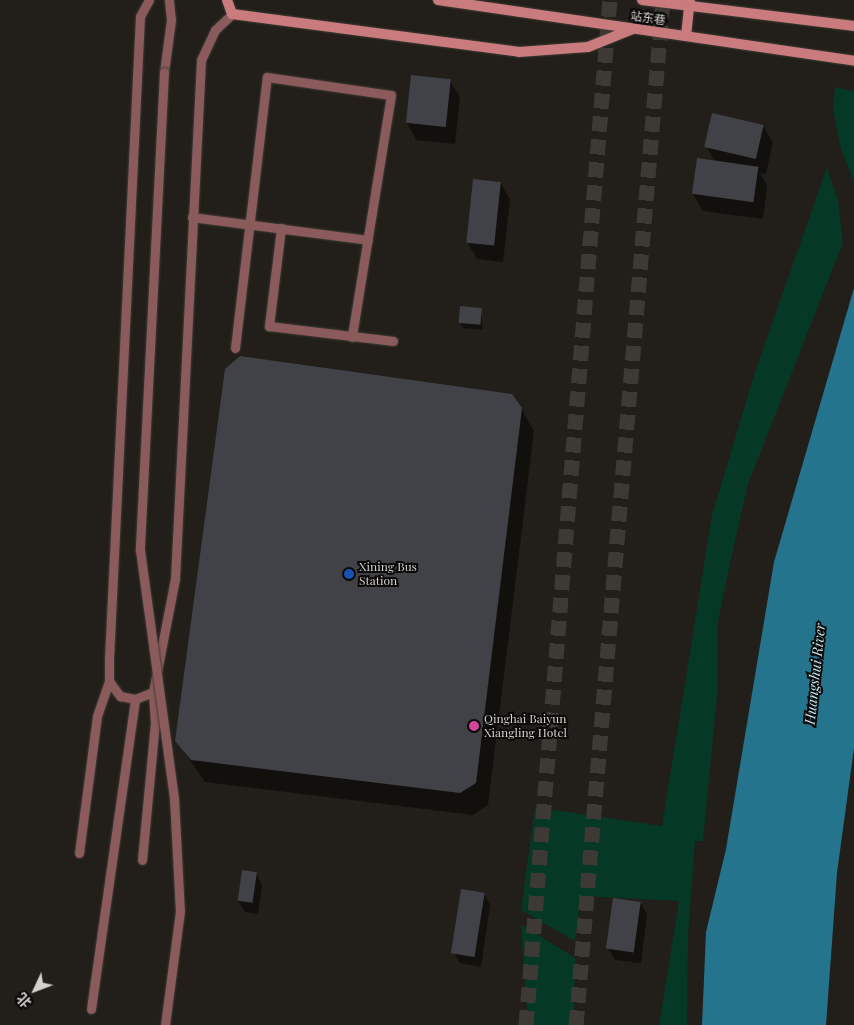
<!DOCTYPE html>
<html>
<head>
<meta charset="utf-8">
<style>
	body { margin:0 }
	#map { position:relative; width:854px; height:1025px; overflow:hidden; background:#221e19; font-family:"Playfair Display","Noto Sans SC",serif }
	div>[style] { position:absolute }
	.green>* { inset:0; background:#063826 }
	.water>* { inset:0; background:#23748c }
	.shadow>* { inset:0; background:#0007 }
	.building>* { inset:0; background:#414148; transform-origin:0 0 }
	.highway-tunnel>* { height:15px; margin-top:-7.5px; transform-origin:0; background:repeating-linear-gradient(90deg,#3d3934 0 15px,transparent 0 23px) }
	.roads { filter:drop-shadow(0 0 1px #3e3b36) drop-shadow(0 0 1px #3e3b36) }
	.lane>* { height:9px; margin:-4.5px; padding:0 4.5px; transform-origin:4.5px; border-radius:4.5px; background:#8b5a5b }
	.secondary>* { height:10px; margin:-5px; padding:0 5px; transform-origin:5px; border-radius:5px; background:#ca7b7d }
	.bridges { filter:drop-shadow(0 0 1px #3e3b36) drop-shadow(0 0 1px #3e3b36) }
	.lane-bridge>* { height:9px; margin:-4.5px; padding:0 4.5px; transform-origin:4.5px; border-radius:4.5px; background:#8b5a5b }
	.dots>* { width:14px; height:14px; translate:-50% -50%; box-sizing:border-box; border:2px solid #0a0907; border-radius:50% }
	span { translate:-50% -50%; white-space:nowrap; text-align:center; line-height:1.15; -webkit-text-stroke:4px #0a0907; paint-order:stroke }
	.street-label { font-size:12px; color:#d4d1ce }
	.poi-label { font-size:12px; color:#d4d1ce }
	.left { translate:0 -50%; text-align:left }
	.water-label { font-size:14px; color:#c3eaf9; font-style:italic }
	.north { position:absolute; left:10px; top:965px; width:50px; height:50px; -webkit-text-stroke:4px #0a0907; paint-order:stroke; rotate:227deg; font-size:14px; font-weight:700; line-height:20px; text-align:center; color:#d4d1ce }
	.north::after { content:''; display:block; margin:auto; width:18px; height:22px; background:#d4d1ce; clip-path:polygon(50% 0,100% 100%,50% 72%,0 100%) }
</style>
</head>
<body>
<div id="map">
	<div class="green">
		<i style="clip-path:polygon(835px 87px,854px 91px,854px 182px,841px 150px,833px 109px)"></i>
		<i style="clip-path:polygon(827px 167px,838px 201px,843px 243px,748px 484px,731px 559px,717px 626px,717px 696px,703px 841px,695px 841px,688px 936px,687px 1025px,659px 1025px,679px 901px,581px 896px,575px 941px,521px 910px,535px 807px,662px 826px,712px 515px,755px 372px)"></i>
		<i style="clip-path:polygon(521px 924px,575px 958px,574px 1025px,528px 1025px)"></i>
	</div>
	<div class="water">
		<i style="clip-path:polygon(854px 288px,854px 748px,837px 873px,826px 1025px,702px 1025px,706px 932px,726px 849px,774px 562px)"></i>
	</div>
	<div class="shadow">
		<i style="clip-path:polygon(450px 81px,460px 97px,455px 144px,416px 140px,407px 123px)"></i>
		<i style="clip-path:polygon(763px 126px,773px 142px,766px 174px,760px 173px,767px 185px,763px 219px,703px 211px,693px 194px,715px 162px,707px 147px)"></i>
		<i style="clip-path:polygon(501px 183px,510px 200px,503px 262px,477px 259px,467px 242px)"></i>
		<i style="clip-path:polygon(481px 309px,483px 330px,463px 328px,460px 323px)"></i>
		<i style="clip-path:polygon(521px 408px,534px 431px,488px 805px,473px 815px,205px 782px,176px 740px)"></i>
		<i style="clip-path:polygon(256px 873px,262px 885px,258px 914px,245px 912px,238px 901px)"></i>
		<i style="clip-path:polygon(484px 894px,490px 905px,481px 967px,460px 963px,454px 952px)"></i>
		<i style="clip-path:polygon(641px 903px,647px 914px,641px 963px,615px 960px,608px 948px)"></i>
	</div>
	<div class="building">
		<i style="left:411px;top:75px;width:40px;height:48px;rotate:6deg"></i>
		<i style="left:712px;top:113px;width:53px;height:35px;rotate:13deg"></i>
		<i style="left:697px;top:158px;width:62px;height:36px;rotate:8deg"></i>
		<i style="left:473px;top:179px;width:28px;height:64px;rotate:6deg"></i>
		<i style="left:460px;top:306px;width:22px;height:17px;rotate:5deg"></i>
		<i style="clip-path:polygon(240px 356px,512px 394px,522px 408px,476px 783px,460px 793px,191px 760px,175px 741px,225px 369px)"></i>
		<i style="left:242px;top:870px;width:15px;height:31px;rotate:8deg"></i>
		<i style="left:461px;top:889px;width:24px;height:65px;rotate:9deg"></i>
		<i style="left:613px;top:898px;width:28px;height:51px;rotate:8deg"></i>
	</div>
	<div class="highway-tunnel">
		<i style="left:526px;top:1025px;width:1028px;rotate:-85.32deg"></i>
		<i style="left:576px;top:1025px;width:1029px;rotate:-85.15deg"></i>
	</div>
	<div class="roads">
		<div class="lane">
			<i style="left:149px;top:0;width:18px;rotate:119deg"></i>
			<i style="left:140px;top:16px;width:643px;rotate:92.76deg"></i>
			<i style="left:109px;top:658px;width:23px;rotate:90deg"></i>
			<i style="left:109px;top:681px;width:19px;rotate:54deg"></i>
			<i style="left:120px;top:696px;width:15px;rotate:11deg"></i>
			<i style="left:135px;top:699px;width:19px;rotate:-21deg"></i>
			<i style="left:153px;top:692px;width:115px;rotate:-79deg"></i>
			<i style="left:175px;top:579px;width:520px;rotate:-87.13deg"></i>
			<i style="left:201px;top:60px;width:33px;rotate:-65deg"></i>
			<i style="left:215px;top:30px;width:23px;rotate:-43deg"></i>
			<i style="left:164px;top:72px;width:52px;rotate:-82.3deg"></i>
			<i style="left:171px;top:20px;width:20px;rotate:-96deg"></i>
			<i style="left:192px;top:217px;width:177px;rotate:7.4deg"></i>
			<i style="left:281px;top:228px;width:99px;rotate:97deg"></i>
			<i style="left:269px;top:326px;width:125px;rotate:6.9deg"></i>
			<i style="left:235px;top:348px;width:273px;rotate:-83.3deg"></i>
			<i style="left:267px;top:77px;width:125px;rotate:8.3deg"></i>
			<i style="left:391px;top:95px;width:245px;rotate:99.2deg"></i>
			<i style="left:79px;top:853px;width:138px;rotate:-82.5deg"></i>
			<i style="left:97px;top:716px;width:37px;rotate:-71deg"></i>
			<i style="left:142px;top:860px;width:139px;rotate:-84.6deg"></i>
			<i style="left:155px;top:722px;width:30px;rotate:-94deg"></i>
			<i style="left:91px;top:1009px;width:313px;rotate:-81.9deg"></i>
		</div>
		<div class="secondary">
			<i style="left:227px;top:0;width:15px;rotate:70deg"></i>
			<i style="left:232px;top:14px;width:290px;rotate:7.5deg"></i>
			<i style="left:519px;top:52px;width:69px;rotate:-4.1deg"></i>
			<i style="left:588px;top:47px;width:48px;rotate:-21.8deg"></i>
			<i style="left:438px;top:0;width:420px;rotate:8.3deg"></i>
			<i style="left:642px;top:0;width:214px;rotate:7deg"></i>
			<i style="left:686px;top:36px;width:36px;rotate:-84deg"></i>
		</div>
	</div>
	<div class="bridges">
		<div class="lane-bridge">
			<i style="left:164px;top:72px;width:479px;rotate:92.9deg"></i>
			<i style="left:140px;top:550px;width:250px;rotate:82.2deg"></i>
			<i style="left:174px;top:798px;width:113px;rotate:87deg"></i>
			<i style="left:180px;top:911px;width:115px;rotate:97.5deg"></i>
		</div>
	</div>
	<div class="dots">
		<i style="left:349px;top:574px;background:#1a4fb4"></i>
		<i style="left:474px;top:726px;background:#d1479c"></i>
	</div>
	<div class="street-label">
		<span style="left:648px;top:18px;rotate:8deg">站东巷</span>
	</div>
	<div class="poi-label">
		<span class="left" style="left:359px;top:574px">Xining Bus<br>Station</span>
		<span class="left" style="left:484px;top:726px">Qinghai Baiyun<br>Xiangling Hotel</span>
	</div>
	<div class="water-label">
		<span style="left:815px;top:674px;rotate:-84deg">Huangshui River</span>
	</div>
	<div class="north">北</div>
</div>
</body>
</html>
